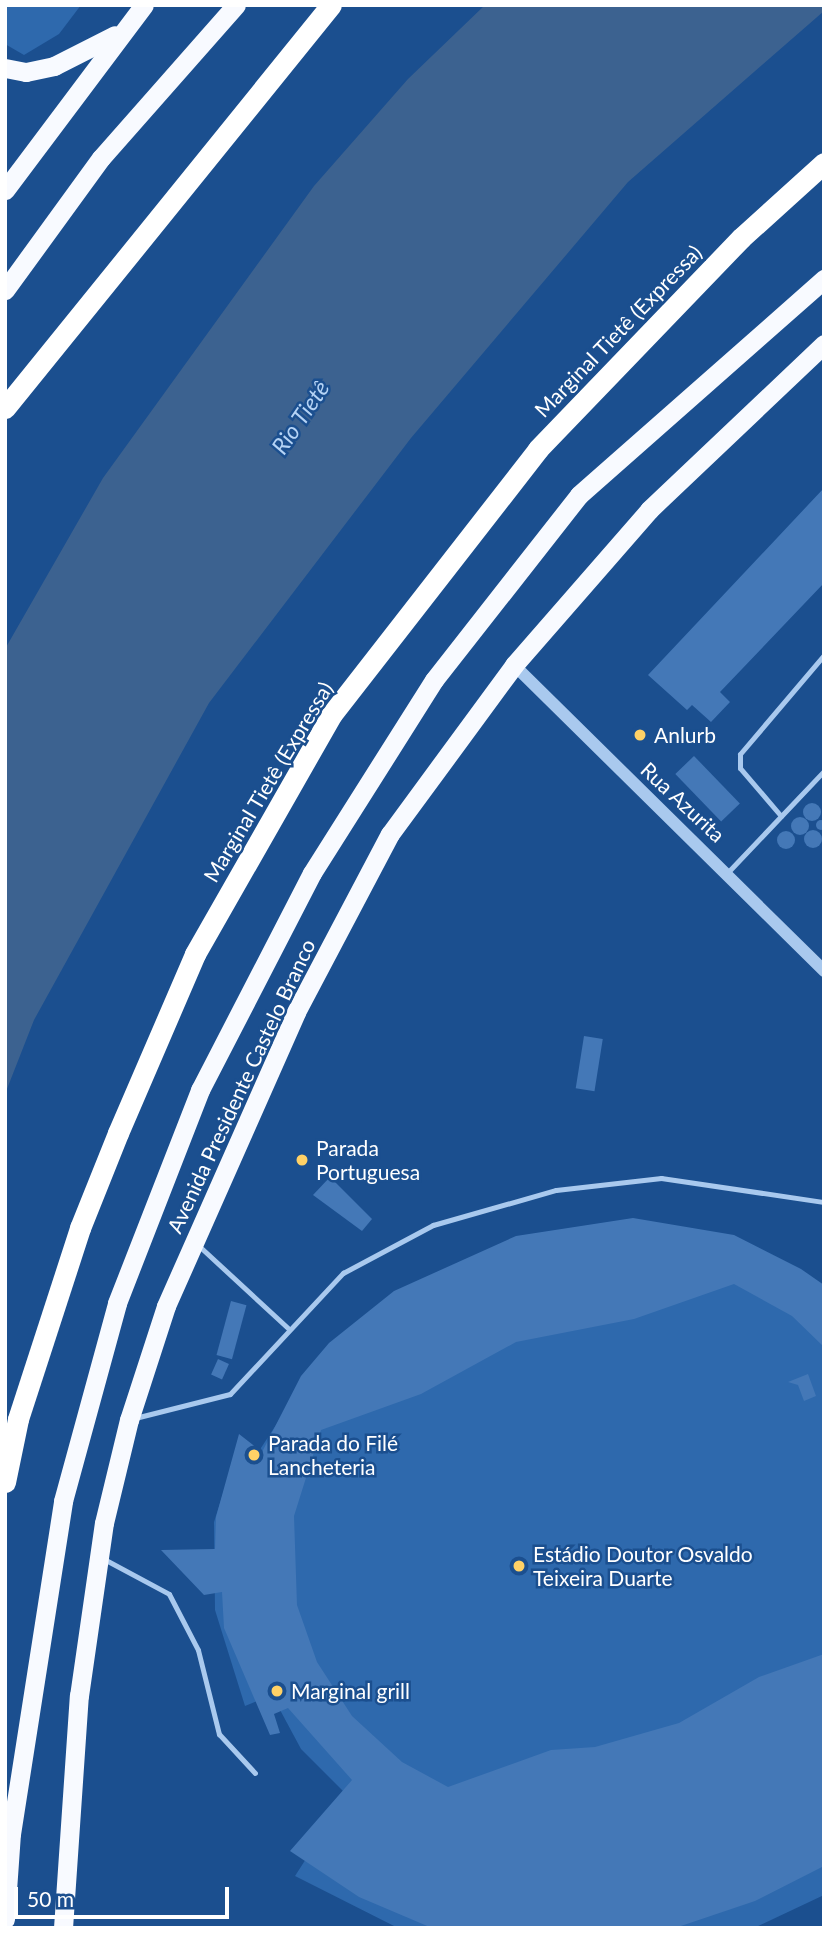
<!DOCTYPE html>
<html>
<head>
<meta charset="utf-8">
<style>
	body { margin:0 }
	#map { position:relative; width:829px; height:1933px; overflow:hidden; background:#1b4f8f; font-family:Lato,sans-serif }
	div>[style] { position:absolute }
	.green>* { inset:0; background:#2e69ad }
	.water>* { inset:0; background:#3c6290 }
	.building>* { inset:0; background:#4478b7; transform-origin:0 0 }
	.round { border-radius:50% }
	.service>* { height:5px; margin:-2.5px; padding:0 2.5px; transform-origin:2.5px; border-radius:2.5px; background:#a9c9ee }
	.tertiary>* { height:12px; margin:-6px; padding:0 6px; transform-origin:6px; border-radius:6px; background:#a9c9ee }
	.trunk>* { height:19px; margin:-9.5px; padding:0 9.5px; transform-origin:9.5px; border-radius:9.5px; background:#f8faff }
	.motorway>* { height:21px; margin:-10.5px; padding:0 10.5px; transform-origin:10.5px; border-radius:10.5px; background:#fff }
	.dots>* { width:19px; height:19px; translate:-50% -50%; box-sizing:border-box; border:4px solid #1b4f8f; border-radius:50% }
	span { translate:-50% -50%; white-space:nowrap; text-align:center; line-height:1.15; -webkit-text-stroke:5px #1b4f8f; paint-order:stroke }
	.street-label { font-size:21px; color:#fff }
	.poi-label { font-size:21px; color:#fff }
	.left { translate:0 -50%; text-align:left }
	.water-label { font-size:23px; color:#b5d3f5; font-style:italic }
	.frame { position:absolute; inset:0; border:7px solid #fff; pointer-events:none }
	.scale { position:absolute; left:14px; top:1887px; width:215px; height:32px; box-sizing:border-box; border:4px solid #fff; border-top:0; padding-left:9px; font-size:21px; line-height:24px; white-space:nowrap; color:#fff; -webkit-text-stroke:5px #1b4f8f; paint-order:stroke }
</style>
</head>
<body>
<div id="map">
	<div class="green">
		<i style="clip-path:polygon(5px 5px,81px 5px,59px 34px,24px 55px,5px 44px)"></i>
		<i style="clip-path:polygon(585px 1233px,824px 1306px,824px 1895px,754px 1928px,398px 1928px,295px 1876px,347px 1795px,301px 1749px,272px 1695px,245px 1706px,215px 1610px,214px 1522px,240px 1440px,257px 1454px,327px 1347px)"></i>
	</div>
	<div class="water">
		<i style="clip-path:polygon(485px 5px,824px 5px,824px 11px,628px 182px,411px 438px,209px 703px,34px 1020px,5px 1094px,5px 649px,103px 478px,314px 186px,408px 79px)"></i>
	</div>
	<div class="building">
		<i style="clip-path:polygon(824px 488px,824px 583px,720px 692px,730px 702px,711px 722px,692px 705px,687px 710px,648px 675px)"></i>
		<i style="left:694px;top:756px;width:66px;height:26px;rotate:46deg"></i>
		<i class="round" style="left:803px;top:803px;width:18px;height:18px"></i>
		<i class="round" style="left:791px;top:817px;width:18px;height:18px"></i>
		<i class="round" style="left:816px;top:820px;width:10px;height:10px"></i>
		<i class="round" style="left:804px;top:830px;width:18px;height:18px"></i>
		<i class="round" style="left:777px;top:831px;width:18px;height:18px"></i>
		<i style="left:584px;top:1036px;width:19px;height:53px;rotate:9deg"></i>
		<i style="clip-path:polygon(330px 1177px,372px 1219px,362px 1231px,313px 1195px)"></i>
		<i style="clip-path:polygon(633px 1218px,734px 1235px,801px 1269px,824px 1285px,824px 1347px,792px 1316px,734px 1284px,634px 1319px,516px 1342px,421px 1394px,321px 1430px,294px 1516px,297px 1605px,317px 1662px,352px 1716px,402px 1762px,448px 1787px,551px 1750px,595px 1747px,679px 1723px,759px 1677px,824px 1654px,824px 1866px,755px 1901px,675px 1928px,432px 1928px,359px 1897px,290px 1851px,352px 1780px,288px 1708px,274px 1714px,280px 1733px,270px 1735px,224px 1628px,222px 1592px,204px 1595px,161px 1550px,215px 1549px,216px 1517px,239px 1434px,262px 1452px,301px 1376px,329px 1343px,394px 1291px,516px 1236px)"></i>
		<i style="left:231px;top:1301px;width:16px;height:56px;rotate:15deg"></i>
		<i style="left:218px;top:1359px;width:12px;height:17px;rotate:24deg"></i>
		<i style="clip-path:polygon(808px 1374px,816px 1396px,804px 1401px,798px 1385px,788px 1382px)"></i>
	</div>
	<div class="service">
		<i style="left:781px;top:816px;width:63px;rotate:-130.5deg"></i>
		<i style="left:740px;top:768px;width:14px;rotate:-90deg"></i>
		<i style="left:740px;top:754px;width:130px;rotate:-49.7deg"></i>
		<i style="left:729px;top:871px;width:138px;rotate:-46.5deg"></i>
		<i style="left:199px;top:1246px;width:122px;rotate:42.7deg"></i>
		<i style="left:135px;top:1418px;width:98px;rotate:-14.2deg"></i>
		<i style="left:230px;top:1394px;width:166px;rotate:-47deg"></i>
		<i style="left:343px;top:1273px;width:102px;rotate:-28.1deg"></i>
		<i style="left:433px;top:1225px;width:128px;rotate:-15.9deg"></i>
		<i style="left:556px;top:1190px;width:106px;rotate:-6.5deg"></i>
		<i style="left:661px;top:1178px;width:165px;rotate:8.4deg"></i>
		<i style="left:102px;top:1558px;width:76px;rotate:28.2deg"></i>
		<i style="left:169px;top:1594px;width:63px;rotate:62.6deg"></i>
		<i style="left:198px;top:1650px;width:87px;rotate:76deg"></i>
		<i style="left:219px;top:1734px;width:53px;rotate:47.3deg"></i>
	</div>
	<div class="tertiary">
		<i style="left:514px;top:665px;width:436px;rotate:44.6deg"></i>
	</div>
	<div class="trunk">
		<i style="left:5px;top:68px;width:21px;rotate:11deg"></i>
		<i style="left:26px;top:72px;width:29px;rotate:-12deg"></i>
		<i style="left:54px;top:66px;width:68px;rotate:-26.9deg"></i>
		<i style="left:5px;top:190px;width:231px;rotate:-53.1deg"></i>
		<i style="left:5px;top:290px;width:163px;rotate:-54deg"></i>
		<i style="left:101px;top:158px;width:204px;rotate:-48.6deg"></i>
		<i style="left:5px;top:1919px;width:85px;rotate:-86deg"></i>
		<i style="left:11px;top:1834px;width:337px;rotate:-81.1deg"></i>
		<i style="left:63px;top:1501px;width:205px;rotate:-74.7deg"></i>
		<i style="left:117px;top:1303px;width:229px;rotate:-68.7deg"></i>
		<i style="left:200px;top:1090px;width:244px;rotate:-62.7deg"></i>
		<i style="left:312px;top:873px;width:228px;rotate:-57.7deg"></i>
		<i style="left:434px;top:680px;width:235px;rotate:-51.9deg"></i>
		<i style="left:579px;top:495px;width:327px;rotate:-41.4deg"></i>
		<i style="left:63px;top:1928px;width:233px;rotate:-86.1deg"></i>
		<i style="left:79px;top:1696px;width:175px;rotate:-81.8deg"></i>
		<i style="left:104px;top:1523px;width:106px;rotate:-76.4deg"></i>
		<i style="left:129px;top:1420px;width:120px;rotate:-72deg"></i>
		<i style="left:166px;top:1306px;width:321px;rotate:-66.1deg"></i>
		<i style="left:296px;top:1012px;width:201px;rotate:-62.2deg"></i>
		<i style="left:390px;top:834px;width:210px;rotate:-53.7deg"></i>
		<i style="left:514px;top:665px;width:206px;rotate:-48.9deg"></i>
		<i style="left:649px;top:510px;width:241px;rotate:-43.5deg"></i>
	</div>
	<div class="motorway">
		<i style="left:5px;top:408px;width:518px;rotate:-51.03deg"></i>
		<i style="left:5px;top:1482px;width:64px;rotate:-78.3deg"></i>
		<i style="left:18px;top:1419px;width:201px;rotate:-72deg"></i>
		<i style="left:80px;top:1228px;width:102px;rotate:-68.2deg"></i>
		<i style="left:118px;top:1133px;width:195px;rotate:-66.7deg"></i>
		<i style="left:195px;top:954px;width:276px;rotate:-60.3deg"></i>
		<i style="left:332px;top:714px;width:336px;rotate:-52.1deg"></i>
		<i style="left:538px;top:449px;width:293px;rotate:-46.1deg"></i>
		<i style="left:741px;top:238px;width:112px;rotate:-42.1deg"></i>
	</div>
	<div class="dots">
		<i style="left:640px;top:735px;background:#ffd166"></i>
		<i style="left:302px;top:1160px;background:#ffd166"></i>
		<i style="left:254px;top:1455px;background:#ffd166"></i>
		<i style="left:519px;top:1566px;background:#ffd166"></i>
		<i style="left:277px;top:1691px;background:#ffd166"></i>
	</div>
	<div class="street-label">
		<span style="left:618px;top:331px;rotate:-46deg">Marginal Tietê (Expressa)</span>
		<span style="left:268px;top:782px;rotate:-59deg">Marginal Tietê (Expressa)</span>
		<span style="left:683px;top:802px;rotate:43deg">Rua Azurita</span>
		<span style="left:241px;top:1086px;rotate:-65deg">Avenida Presidente Castelo Branco</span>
	</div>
	<div class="poi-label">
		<span class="left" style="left:654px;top:735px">Anlurb</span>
		<span class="left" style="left:316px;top:1160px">Parada<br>Portuguesa</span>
		<span class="left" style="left:268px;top:1455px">Parada do Filé<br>Lancheteria</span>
		<span class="left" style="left:533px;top:1566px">Estádio Doutor Osvaldo<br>Teixeira Duarte</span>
		<span class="left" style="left:291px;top:1691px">Marginal grill</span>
	</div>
	<div class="water-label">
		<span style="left:300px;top:417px;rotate:-56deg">Rio Tietê</span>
	</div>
	<div class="frame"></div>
	<div class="scale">50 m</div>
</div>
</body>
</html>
